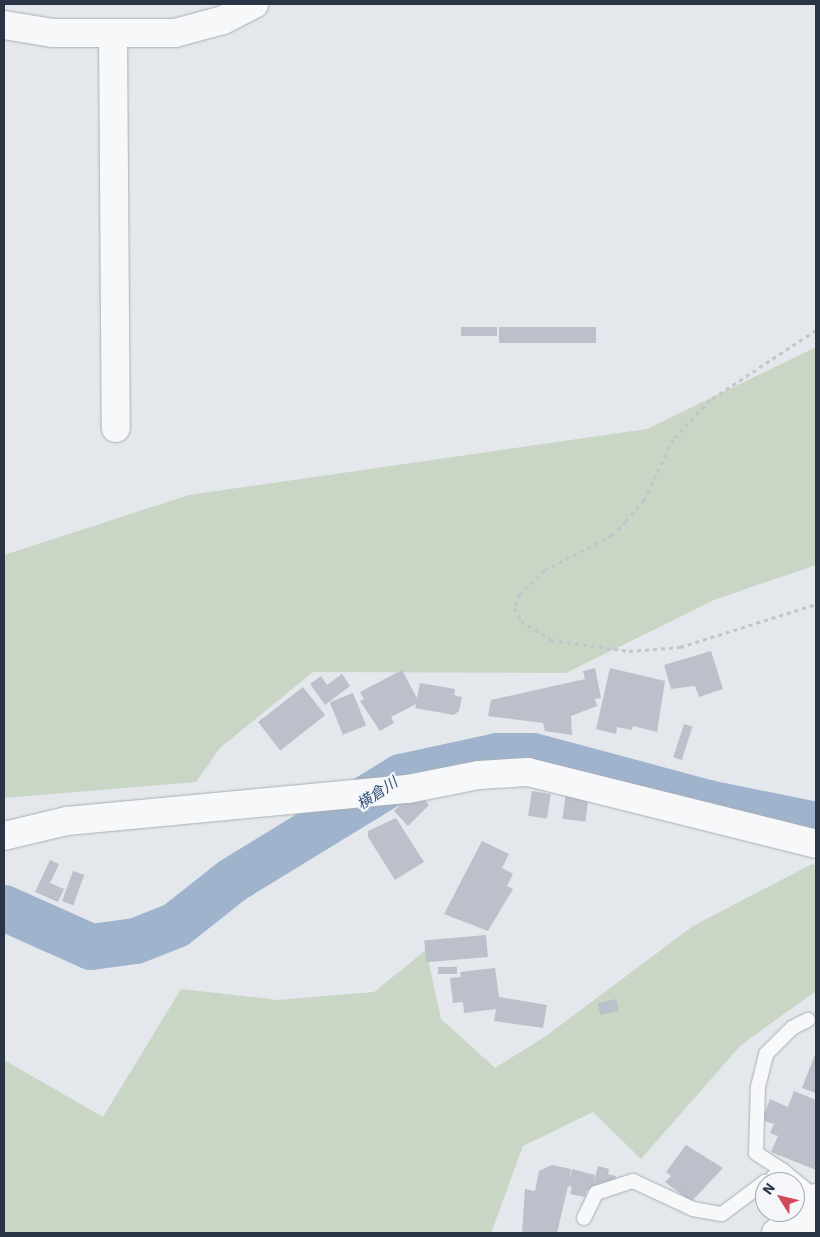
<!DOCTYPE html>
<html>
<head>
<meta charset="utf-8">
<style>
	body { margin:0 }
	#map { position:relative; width:820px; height:1237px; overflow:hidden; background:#e4e7ec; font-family:"IBM Plex Sans","Noto Sans JP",sans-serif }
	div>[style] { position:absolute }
	.green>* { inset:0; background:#c9d6c5 }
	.river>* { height:46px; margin:-23px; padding:0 23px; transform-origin:23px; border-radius:23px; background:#9fb4cc }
	.building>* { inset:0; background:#bbc0ca; transform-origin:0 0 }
	.path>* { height:3px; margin-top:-1.5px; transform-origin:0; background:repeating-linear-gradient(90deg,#c2c5cb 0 4px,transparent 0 8px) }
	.roads { filter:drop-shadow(0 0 1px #a9aeb7) drop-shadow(0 0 1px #a9aeb7) }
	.service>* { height:14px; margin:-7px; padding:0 7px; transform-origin:7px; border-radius:7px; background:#f7f8fa }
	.minor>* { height:28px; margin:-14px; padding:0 14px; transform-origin:14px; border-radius:14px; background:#f7f8fa }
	span { translate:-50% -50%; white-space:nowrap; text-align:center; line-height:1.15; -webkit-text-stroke:4px #f4f6f9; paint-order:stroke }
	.water-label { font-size:15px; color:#34527a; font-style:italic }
	.frame { position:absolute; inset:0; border:5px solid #2b3445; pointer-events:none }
	.north { position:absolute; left:755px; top:1172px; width:50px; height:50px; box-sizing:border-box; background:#f4f6f9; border:1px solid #a4a8b1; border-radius:50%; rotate:306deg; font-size:14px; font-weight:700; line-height:20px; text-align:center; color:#2b3445 }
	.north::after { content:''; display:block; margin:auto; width:18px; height:22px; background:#d1495b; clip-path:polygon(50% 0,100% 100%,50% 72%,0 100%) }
</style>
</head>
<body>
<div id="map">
	<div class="green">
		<i style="clip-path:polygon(816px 347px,816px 565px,714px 600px,566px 673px,313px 672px,220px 748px,196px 782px,4px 798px,4px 555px,189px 495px,647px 429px)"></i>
		<i style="clip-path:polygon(812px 864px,816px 866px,816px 991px,741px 1045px,641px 1159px,593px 1112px,523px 1146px,491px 1233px,4px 1233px,4px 1060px,103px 1117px,181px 989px,277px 1000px,374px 992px,426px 950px,441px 1019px,495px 1068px,546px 1036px,693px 926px)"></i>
	</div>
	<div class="river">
		<i style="left:4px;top:908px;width:95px;rotate:24.1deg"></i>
		<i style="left:91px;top:947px;width:45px;rotate:-7.6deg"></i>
		<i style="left:136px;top:941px;width:43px;rotate:-21.8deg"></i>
		<i style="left:176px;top:925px;width:73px;rotate:-38.3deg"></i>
		<i style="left:233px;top:880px;width:197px;rotate:-31.5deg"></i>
		<i style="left:401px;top:777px;width:98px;rotate:-12.3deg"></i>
		<i style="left:497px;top:756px;width:36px"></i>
		<i style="left:533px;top:756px;width:181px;rotate:15deg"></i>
		<i style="left:708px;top:803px;width:110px;rotate:11.5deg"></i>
	</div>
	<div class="building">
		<i style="left:461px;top:327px;width:36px;height:9px"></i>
		<i style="left:499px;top:327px;width:97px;height:16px"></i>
		<i style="clip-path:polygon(711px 651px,723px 689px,699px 697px,695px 686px,671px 689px,664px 665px)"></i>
		<i style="clip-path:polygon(595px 668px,601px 698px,595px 699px,597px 706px,571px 716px,572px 735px,545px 731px,543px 723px,488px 716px,491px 700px,585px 679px,583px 671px)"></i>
		<i style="clip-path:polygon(610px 668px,665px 681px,657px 732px,633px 726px,632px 730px,617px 727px,616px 734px,596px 729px)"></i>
		<i style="clip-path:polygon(402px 670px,417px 698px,420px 683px,455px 689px,454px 695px,462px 697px,459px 711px,454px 715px,415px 708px,416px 704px,391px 717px,394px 723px,380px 731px,360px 701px,364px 699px,360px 692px)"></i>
		<i style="clip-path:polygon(342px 674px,350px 686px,325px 705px,310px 684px,321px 676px,327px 685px)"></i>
		<i style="left:303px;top:687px;width:36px;height:57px;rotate:52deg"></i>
		<i style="left:353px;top:693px;width:35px;height:25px;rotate:68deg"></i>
		<i style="left:684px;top:724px;width:9px;height:35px;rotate:18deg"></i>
		<i style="clip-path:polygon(425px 780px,424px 799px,429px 805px,408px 826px,394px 811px)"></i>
		<i style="left:567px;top:783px;width:23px;height:36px;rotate:7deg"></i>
		<i style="left:532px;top:791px;width:19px;height:25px;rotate:9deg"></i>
		<i style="clip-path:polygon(396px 818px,424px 862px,395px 880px,368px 837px,368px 831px)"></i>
		<i style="clip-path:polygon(482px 841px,509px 854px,502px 868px,513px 874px,507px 886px,513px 889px,488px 931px,444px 914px)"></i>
		<i style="clip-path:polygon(50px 860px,59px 864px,50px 883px,64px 889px,58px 902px,35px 892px)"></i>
		<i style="left:73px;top:871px;width:12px;height:32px;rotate:20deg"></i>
		<i style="left:486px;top:935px;width:22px;height:62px;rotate:85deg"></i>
		<i style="left:457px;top:967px;width:7px;height:19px;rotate:90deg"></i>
		<i style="clip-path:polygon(495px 968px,499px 997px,547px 1005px,543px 1028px,494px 1021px,496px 1009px,464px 1013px,463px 1002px,453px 1003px,450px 978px,461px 977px,460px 972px)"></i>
		<i style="left:616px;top:999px;width:12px;height:19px;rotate:76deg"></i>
		<i style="clip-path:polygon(816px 1052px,816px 1093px,802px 1088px)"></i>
		<i style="clip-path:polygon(794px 1091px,816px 1100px,816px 1170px,771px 1152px,778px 1136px,770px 1133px,774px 1124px,762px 1120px,770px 1099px,788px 1107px)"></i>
		<i style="clip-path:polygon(686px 1145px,723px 1168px,691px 1202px,665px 1182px,671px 1176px,666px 1172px)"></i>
		<i style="clip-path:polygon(552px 1165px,571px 1169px,569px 1181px,572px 1169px,595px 1175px,594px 1182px,598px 1166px,609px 1169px,608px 1174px,616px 1176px,612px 1191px,587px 1190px,585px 1197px,570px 1194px,572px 1187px,568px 1186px,557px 1233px,522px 1233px,525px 1189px,535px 1191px,539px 1171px)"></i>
	</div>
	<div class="path">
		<i style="left:816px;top:330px;width:127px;rotate:146.6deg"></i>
		<i style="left:710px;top:400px;width:54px;rotate:133.5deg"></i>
		<i style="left:673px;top:439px;width:68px;rotate:115.4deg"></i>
		<i style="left:644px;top:500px;width:28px;rotate:131deg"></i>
		<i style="left:626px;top:521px;width:20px;rotate:135deg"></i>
		<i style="left:612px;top:535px;width:76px;rotate:152.4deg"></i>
		<i style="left:545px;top:570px;width:35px;rotate:136deg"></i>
		<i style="left:520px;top:594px;width:15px;rotate:113deg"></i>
		<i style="left:514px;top:608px;width:15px;rotate:62deg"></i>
		<i style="left:521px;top:621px;width:36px;rotate:32deg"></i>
		<i style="left:551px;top:640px;width:79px;rotate:8deg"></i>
		<i style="left:629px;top:651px;width:51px;rotate:-4.5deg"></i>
		<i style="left:680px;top:647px;width:143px;rotate:-17.5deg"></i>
	</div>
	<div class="roads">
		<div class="service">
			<i style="left:782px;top:1170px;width:31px;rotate:-147deg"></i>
			<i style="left:756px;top:1153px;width:66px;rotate:-88.3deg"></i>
			<i style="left:758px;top:1087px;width:34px;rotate:-76deg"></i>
			<i style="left:766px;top:1054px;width:37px;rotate:-45deg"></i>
			<i style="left:792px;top:1028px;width:18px;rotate:-27deg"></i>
			<i style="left:774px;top:1176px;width:10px;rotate:-37deg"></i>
			<i style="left:782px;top:1170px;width:41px;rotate:39.1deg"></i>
			<i style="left:584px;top:1218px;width:28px;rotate:-64deg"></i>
			<i style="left:596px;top:1193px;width:39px;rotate:-18deg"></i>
			<i style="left:633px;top:1181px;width:66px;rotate:25deg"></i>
			<i style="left:693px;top:1209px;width:29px;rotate:10deg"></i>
			<i style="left:722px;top:1214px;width:54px;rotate:-36.7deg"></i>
		</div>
		<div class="minor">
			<i style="left:4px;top:25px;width:50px;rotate:9.3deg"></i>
			<i style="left:53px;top:33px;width:122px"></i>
			<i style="left:175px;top:33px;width:50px;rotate:-15.2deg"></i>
			<i style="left:223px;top:20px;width:35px;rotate:-27deg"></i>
			<i style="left:113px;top:34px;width:394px;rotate:89.6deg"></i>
			<i style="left:4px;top:836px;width:65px;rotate:-13.4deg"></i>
			<i style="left:67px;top:821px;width:342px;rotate:-5.4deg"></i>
			<i style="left:408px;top:789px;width:72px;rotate:-11.2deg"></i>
			<i style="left:479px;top:775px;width:49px;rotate:-3.5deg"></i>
			<i style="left:528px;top:772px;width:297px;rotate:14deg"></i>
			<i style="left:776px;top:1233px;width:53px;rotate:-41.2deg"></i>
			<i style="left:809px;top:1233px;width:11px;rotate:-49deg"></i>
		</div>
	</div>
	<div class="water-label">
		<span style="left:377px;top:793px;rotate:-34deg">横倉川</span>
	</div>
	<div class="frame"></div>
	<div class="north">N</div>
</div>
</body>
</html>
